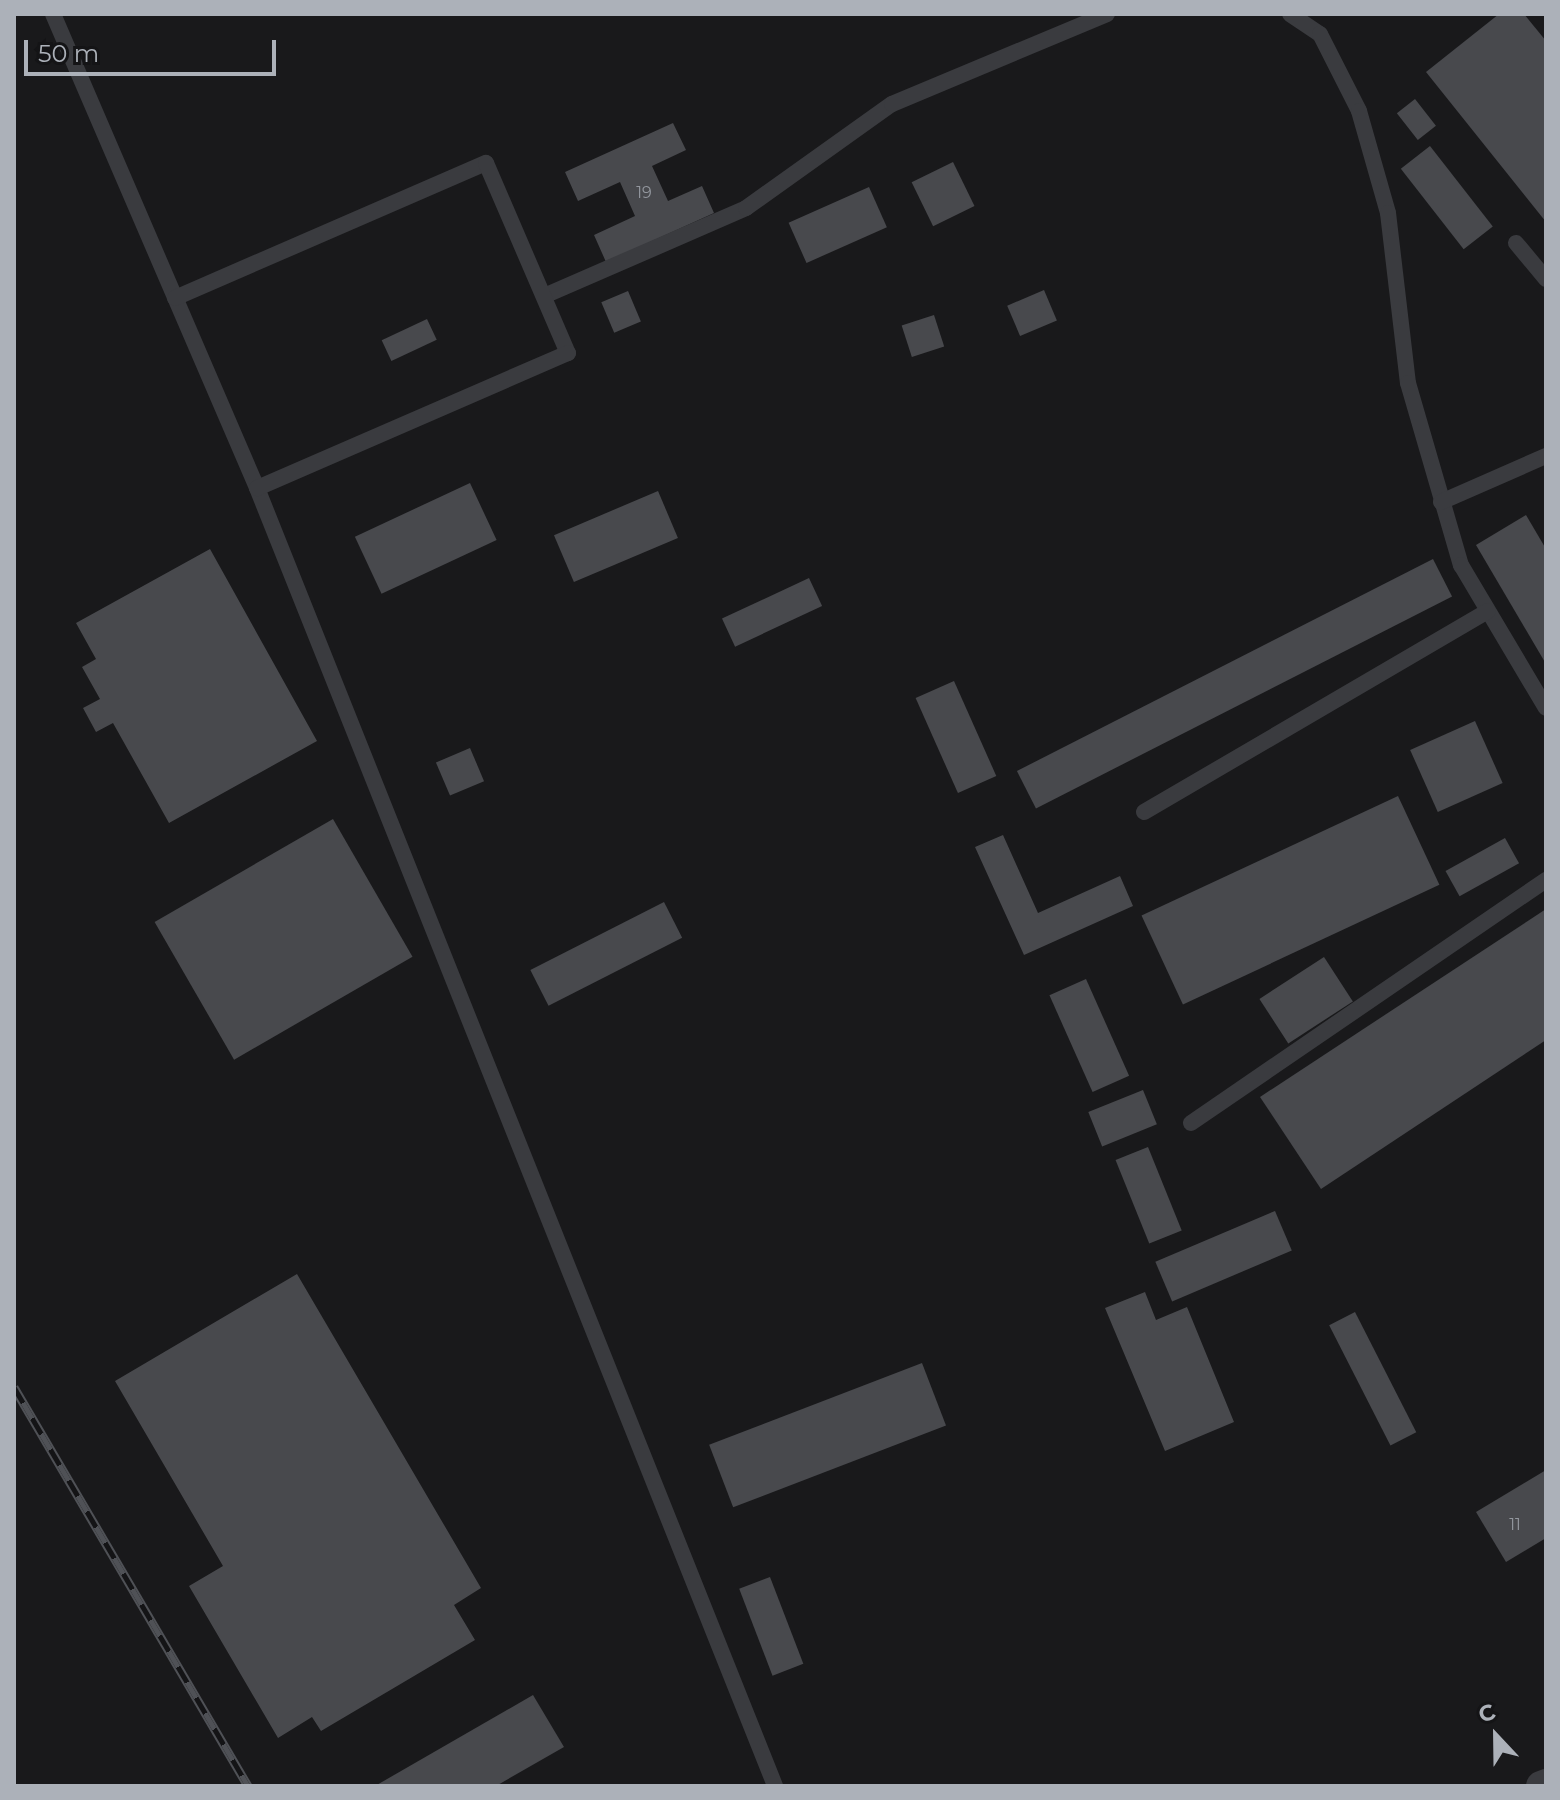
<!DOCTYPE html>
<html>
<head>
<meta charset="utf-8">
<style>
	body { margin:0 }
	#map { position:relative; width:1560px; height:1800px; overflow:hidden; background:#19191b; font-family:Montserrat,sans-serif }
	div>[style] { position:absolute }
	.building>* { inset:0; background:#48494d; transform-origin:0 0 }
	.lane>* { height:16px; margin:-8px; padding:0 8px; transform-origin:8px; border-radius:8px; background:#3a3b3f }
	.street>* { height:30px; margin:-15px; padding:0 15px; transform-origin:15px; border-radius:15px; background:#3a3b3f }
	.rail>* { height:9px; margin-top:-4.5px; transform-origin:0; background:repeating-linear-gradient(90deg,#141416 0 18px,#4f5156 0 36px); box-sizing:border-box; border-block:2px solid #4f5156 }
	span { translate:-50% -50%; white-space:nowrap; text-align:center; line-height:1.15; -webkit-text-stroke:6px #141416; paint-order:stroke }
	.number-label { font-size:16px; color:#93979e }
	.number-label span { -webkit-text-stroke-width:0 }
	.frame { position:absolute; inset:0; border:16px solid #acb1b9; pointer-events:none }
	.north { position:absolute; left:1456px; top:1696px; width:80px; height:80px; -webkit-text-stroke:6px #141416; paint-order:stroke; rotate:338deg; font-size:22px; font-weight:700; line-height:32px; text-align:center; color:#acb1b9 }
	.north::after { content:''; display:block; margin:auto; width:28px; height:36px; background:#acb1b9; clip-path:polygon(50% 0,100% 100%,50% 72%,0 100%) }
	.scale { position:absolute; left:24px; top:40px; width:252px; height:36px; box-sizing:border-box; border:4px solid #acb1b9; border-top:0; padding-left:10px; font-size:24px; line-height:28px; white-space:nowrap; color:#acb1b9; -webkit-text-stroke:6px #141416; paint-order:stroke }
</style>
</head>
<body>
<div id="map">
	<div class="building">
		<i style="clip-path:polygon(1499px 14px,1524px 14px,1546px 41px,1546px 222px,1426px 72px)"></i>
		<i style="left:1415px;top:99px;width:34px;height:23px;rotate:52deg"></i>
		<i style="clip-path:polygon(673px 123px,686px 150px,652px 166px,668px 201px,702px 186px,714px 213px,606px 262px,594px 235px,635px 216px,620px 182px,578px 201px,565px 172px)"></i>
		<i style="left:1430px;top:146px;width:102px;height:37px;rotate:52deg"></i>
		<i style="left:953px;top:162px;width:49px;height:46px;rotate:64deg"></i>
		<i style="left:869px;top:187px;width:44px;height:88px;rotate:66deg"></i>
		<i style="left:1044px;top:290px;width:33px;height:40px;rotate:67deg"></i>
		<i style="left:628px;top:291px;width:33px;height:29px;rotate:67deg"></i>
		<i style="left:934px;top:315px;width:33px;height:34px;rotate:72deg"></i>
		<i style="left:427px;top:319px;width:23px;height:50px;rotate:65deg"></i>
		<i style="left:470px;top:483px;width:63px;height:127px;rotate:65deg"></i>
		<i style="left:658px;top:491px;width:51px;height:113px;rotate:67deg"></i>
		<i style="clip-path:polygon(1526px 515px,1546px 549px,1546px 664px,1476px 545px)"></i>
		<i style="clip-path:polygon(210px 549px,317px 741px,169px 823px,113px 723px,96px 732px,83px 708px,100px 699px,82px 667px,96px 659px,76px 623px)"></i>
		<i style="left:1433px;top:559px;width:42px;height:467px;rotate:63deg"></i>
		<i style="left:809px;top:578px;width:31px;height:96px;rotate:65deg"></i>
		<i style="left:954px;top:681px;width:104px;height:42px;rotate:66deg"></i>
		<i style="left:1475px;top:721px;width:68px;height:71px;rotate:66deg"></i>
		<i style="left:470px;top:748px;width:36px;height:37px;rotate:67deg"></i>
		<i style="left:1398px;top:796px;width:98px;height:283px;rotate:65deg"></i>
		<i style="left:333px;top:819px;width:159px;height:206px;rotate:60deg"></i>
		<i style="clip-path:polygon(1003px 835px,1038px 913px,1120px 876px,1133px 906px,1024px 955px,975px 847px)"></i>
		<i style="left:1505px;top:838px;width:29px;height:68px;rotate:61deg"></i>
		<i style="left:664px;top:902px;width:40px;height:150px;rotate:63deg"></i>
		<i style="clip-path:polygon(1546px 909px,1546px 1040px,1321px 1189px,1260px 1097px)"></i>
		<i style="left:1324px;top:957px;width:53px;height:77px;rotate:57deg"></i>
		<i style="left:1086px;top:979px;width:106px;height:40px;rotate:66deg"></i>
		<i style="left:1143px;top:1090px;width:37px;height:59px;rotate:68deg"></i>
		<i style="left:1148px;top:1147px;width:90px;height:35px;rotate:68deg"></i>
		<i style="left:1275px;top:1211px;width:43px;height:130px;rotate:67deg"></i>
		<i style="clip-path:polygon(297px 1274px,481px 1588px,454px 1605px,475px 1640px,321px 1731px,312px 1717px,278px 1738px,189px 1586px,223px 1566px,115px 1381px)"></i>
		<i style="clip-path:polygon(1145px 1292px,1156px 1320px,1187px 1307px,1234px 1422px,1165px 1451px,1105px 1308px)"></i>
		<i style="left:1355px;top:1312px;width:135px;height:29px;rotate:63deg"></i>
		<i style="left:922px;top:1363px;width:67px;height:228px;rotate:69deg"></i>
		<i style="clip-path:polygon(1546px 1470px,1546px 1538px,1506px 1562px,1476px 1512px)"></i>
		<i style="left:770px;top:1577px;width:93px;height:33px;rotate:69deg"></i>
		<i style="clip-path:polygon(533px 1695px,564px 1747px,496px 1786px,375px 1786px)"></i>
	</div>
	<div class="lane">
		<i style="left:53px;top:14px;width:516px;rotate:66.71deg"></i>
		<i style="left:257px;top:488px;width:1398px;rotate:68.24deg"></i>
		<i style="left:1290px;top:14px;width:36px;rotate:34deg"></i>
		<i style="left:1320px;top:34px;width:86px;rotate:63.1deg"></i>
		<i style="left:1359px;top:111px;width:106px;rotate:74.1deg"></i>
		<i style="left:1388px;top:213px;width:171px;rotate:83.3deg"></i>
		<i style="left:1408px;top:383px;width:190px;rotate:73.8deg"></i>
		<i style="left:1461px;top:565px;width:166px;rotate:59.3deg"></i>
		<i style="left:1516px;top:243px;width:47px;rotate:50.2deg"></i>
		<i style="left:544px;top:296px;width:220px;rotate:-23.5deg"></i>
		<i style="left:746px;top:208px;width:179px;rotate:-35.5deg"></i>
		<i style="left:892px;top:104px;width:233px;rotate:-22.7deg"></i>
		<i style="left:175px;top:298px;width:339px;rotate:-23.5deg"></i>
		<i style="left:486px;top:163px;width:207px;rotate:66.7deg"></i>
		<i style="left:568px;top:353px;width:339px;rotate:156.5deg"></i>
		<i style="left:1441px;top:502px;width:115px;rotate:-23.7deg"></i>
		<i style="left:1144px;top:812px;width:398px;rotate:-30.3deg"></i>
		<i style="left:1191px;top:1123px;width:430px;rotate:-34.4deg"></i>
	</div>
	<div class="street">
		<i style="left:1541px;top:1786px;width:5px;rotate:-22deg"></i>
	</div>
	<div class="rail">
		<i style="left:14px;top:1387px;width:463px;rotate:59.6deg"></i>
	</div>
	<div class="number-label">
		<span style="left:644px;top:193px">19</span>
		<span style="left:1515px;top:1525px">11</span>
	</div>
	<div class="frame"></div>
	<div class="north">С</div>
	<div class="scale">50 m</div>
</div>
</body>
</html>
